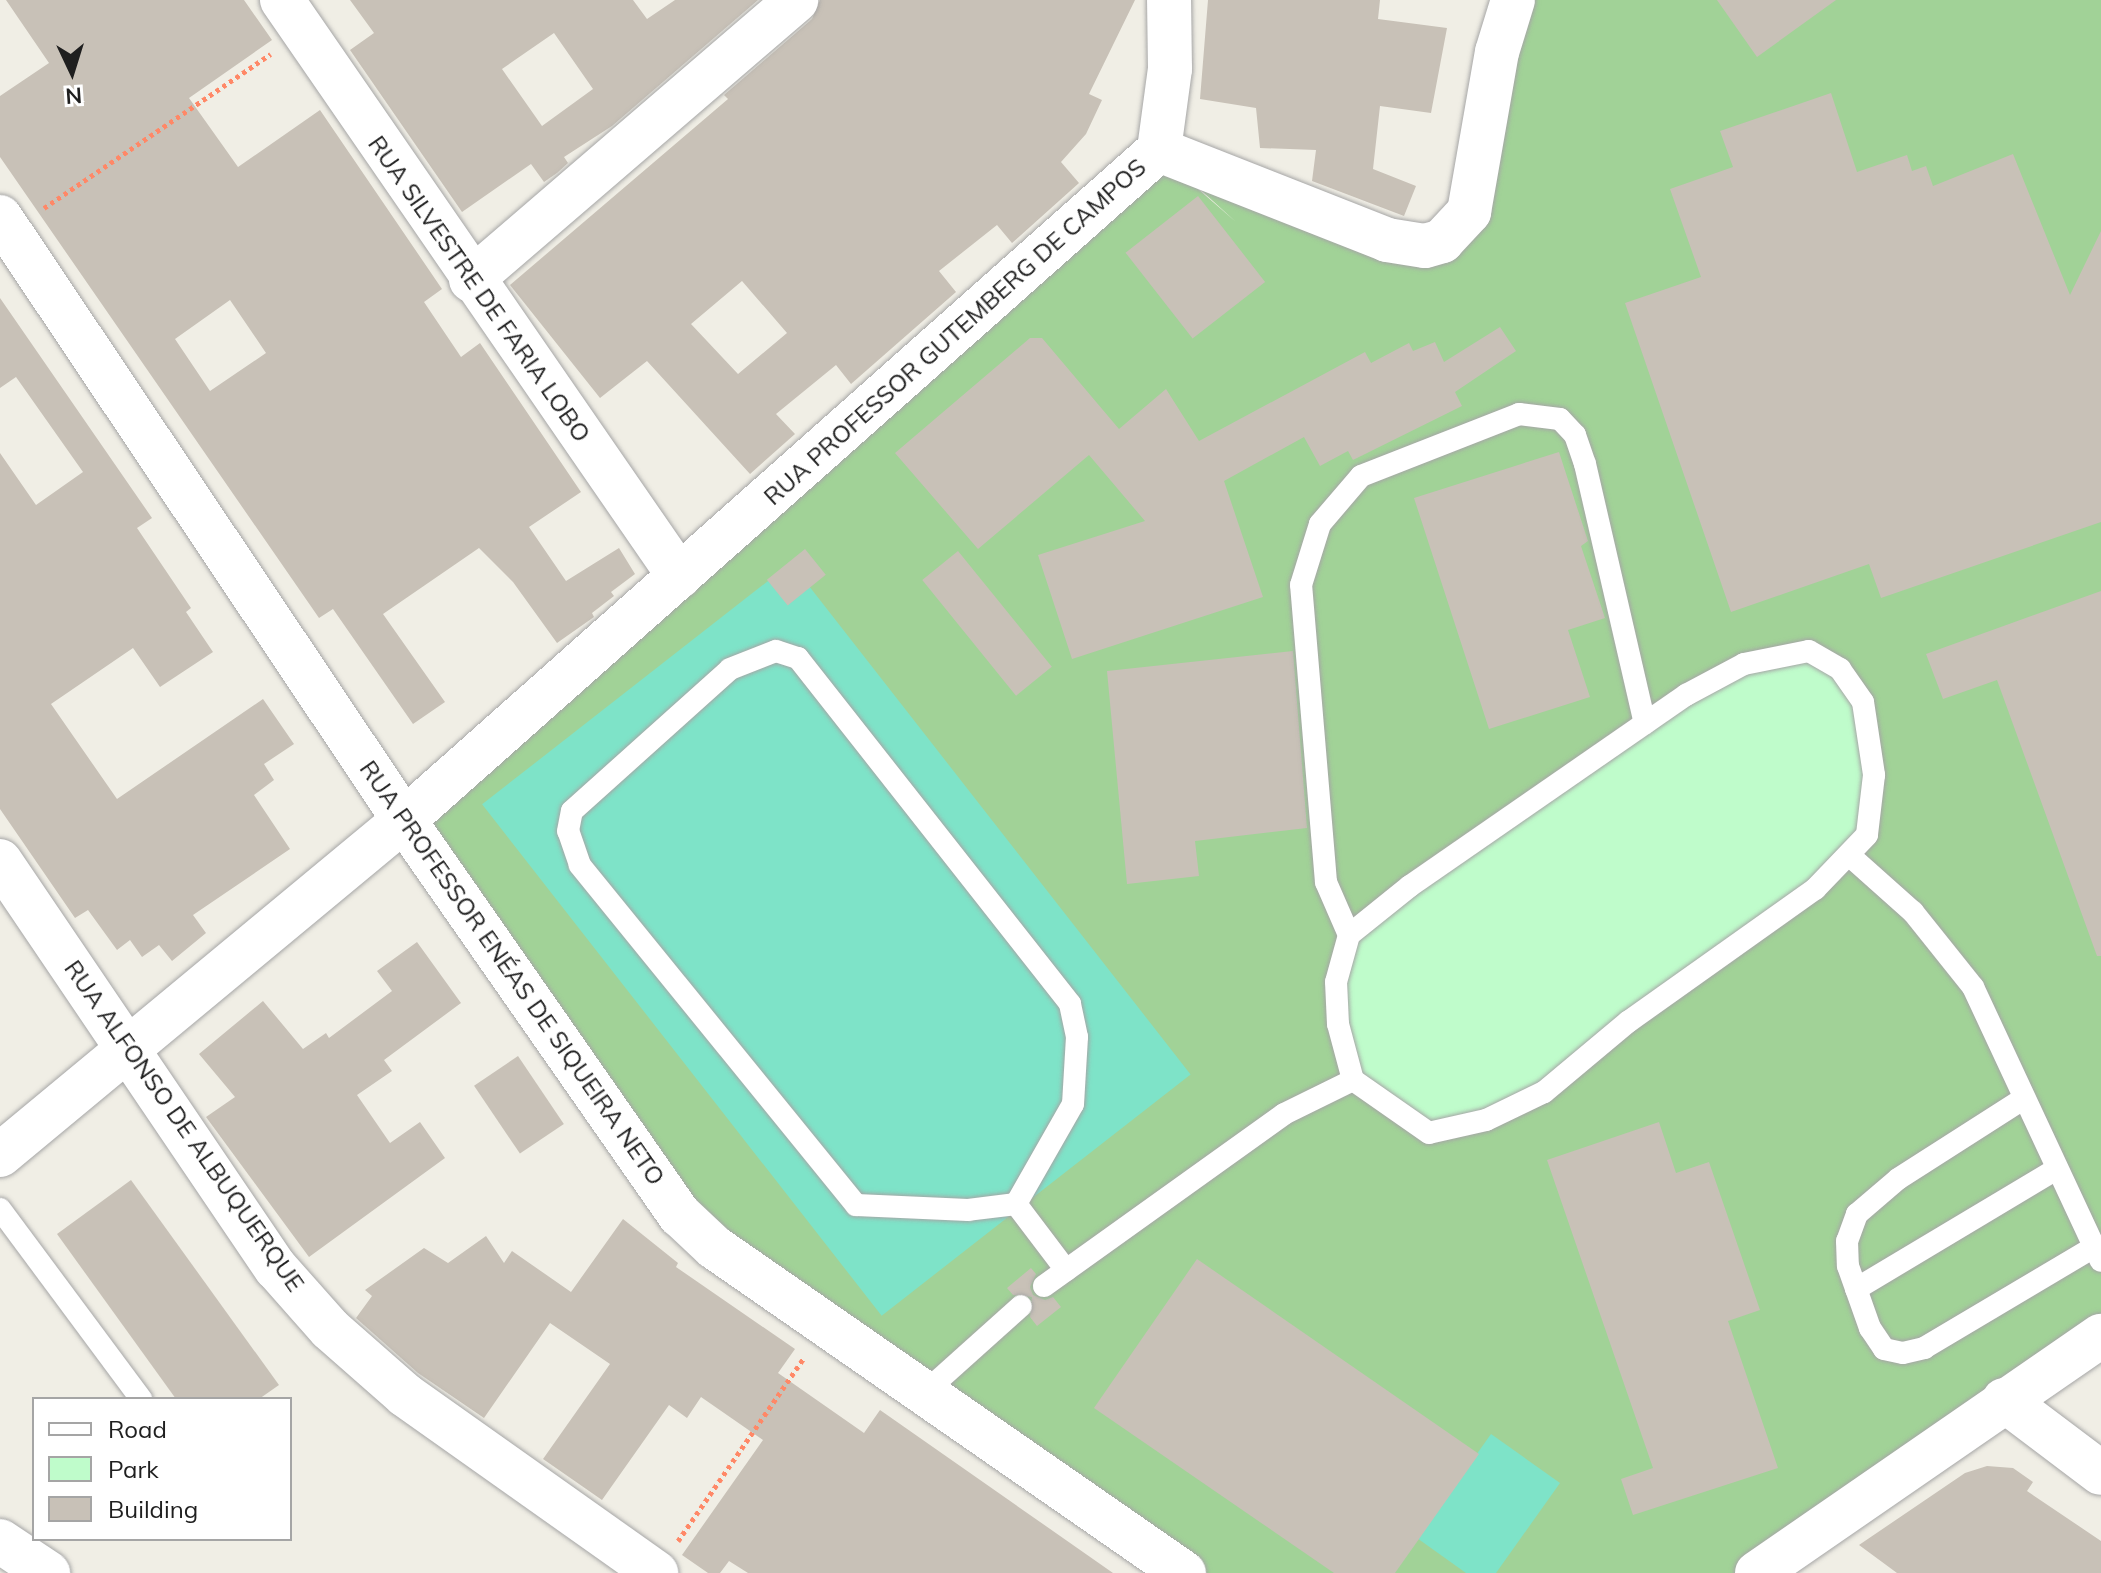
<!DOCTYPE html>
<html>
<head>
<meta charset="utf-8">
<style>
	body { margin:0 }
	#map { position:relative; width:2101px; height:1573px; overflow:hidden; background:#f0eee5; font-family:Mulish,sans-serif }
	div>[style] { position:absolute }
	.forest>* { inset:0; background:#a1d297 }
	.park>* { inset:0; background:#bffccb }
	.pitch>* { inset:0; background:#7ee3c8; transform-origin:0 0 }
	.building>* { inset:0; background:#c8c1b7; transform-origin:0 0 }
	.path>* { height:5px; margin-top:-2.5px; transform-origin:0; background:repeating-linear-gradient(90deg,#ff8867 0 4px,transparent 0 8px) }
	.roads { filter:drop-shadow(0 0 2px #a6a6a6) drop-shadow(0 0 2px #a6a6a6) }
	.service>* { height:22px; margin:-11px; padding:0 11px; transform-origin:11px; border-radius:11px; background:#fff }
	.minor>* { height:44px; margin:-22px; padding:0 22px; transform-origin:22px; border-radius:22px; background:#fff }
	span { translate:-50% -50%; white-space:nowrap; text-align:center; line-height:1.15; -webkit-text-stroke:8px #fff; paint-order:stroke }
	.street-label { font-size:24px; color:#1f1f1f }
	.legend { position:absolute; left:32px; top:1397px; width:260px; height:144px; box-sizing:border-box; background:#fff; border:2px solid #a5a5a5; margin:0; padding:10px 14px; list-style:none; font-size:24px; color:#1f1f1f }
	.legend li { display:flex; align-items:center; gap:16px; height:40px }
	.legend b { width:40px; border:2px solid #a5a5a5 }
	.north { position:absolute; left:32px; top:32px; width:80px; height:80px; -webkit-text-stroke:6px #fff; paint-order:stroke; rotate:176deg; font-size:22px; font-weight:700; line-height:32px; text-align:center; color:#1f1f1f }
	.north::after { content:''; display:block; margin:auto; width:28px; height:36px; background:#1f1f1f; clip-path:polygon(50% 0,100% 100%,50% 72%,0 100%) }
</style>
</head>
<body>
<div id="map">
	<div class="forest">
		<i style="clip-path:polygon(1514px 0,2101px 0,2101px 1327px,1742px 1573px,1201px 1573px,714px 1247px,404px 820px,1167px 162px,1236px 222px,1169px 161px,1443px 242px)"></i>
	</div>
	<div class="park">
		<i style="clip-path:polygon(1809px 651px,1863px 702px,1867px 835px,1544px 1092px,1429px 1133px,1353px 1080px,1336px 983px,1349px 935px,1686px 695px)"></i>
	</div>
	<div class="pitch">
		<i style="left:791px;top:563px;width:649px;height:392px;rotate:52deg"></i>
		<i style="clip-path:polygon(1491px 1434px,1560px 1483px,1496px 1573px,1466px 1573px,1417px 1538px)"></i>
	</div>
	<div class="building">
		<i style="clip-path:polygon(evenodd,6px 0,244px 0,272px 40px,189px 98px,238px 167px,320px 110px,442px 289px,424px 302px,461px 357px,480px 343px,581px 492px,529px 527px,566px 581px,619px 548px,635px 574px,611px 592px,614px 596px,592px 613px,594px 617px,557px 643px,513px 582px,479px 548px,383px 614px,445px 702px,413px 724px,333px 609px,319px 618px,0 157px,0 96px,49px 63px,6px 0,230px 300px,266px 353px,210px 391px,175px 339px,230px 300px)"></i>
		<i style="clip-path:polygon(evenodd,350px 0,633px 0,647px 19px,675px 0,758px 0,612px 126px,564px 157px,568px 163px,557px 173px,544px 182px,531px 164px,462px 212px,350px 50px,374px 33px,350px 0,554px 33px,593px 89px,542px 126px,502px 69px,554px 33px)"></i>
		<i style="clip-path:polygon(evenodd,820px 0,1135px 0,1089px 94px,1102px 100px,1086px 134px,1061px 162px,1079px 183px,1012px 243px,997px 225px,939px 271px,956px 292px,851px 384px,836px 365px,776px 414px,795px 434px,750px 474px,647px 361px,600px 398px,510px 285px,728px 99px,724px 95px,812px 19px,820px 0,742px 281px,787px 333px,738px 374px,691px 324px,742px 281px)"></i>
		<i style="clip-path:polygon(1208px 0,1380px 0,1378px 19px,1447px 28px,1431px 113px,1380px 106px,1373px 169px,1416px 186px,1404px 216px,1312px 181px,1316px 150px,1260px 148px,1256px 108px,1200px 99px)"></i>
		<i style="clip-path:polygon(1717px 0,1836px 0,1757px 57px)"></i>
		<i style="clip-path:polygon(1831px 93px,1857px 172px,1907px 155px,1912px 171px,1926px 166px,1933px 186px,2013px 154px,2070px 295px,2101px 231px,2101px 522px,1881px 598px,1869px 564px,1731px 612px,1625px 303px,1701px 277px,1670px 189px,1733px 167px,1720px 131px)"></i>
		<i style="left:1198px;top:196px;width:109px;height:92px;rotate:52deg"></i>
		<i style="clip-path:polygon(0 298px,152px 518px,137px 528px,191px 608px,186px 612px,213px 652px,160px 687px,133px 648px,51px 704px,117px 799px,263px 699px,294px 744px,264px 764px,274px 780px,254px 795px,290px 849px,193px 915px,206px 933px,172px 961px,159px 945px,142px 957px,130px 940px,117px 950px,88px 910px,75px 918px,0 809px,0 453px,36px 505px,83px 472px,16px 377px,0 388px)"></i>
		<i style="clip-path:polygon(1500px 327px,1516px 351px,1455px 392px,1462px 406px,1353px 460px,1348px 451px,1320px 466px,1304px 437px,1224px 481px,1263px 597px,1072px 659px,1038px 555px,1145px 521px,1089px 455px,978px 549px,895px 453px,1030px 338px,1042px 338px,1119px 429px,1166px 389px,1199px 441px,1365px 352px,1371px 363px,1409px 343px,1413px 351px,1435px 342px,1444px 362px)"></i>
		<i style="clip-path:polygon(1559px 452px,1588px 541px,1581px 546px,1605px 618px,1568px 630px,1590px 697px,1489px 729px,1414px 498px)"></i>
		<i style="left:805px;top:549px;width:33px;height:49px;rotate:51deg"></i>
		<i style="left:958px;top:551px;width:149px;height:46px;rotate:51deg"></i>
		<i style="clip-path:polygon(2101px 591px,2101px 956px,2097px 956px,1997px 680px,1943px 699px,1926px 654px)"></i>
		<i style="clip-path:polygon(1293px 651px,1307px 828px,1195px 841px,1199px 876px,1127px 884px,1107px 671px)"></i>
		<i style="clip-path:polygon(417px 942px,461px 1003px,384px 1060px,392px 1071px,357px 1095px,390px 1143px,420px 1122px,445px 1158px,309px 1257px,206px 1117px,235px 1097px,199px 1054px,263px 1001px,303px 1049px,326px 1033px,329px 1038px,392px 991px,377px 971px)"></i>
		<i style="left:518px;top:1056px;width:82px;height:53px;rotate:56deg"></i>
		<i style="clip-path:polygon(1659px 1122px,1676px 1173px,1709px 1162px,1760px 1310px,1728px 1321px,1778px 1468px,1633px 1515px,1621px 1479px,1653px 1468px,1547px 1160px)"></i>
		<i style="clip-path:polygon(131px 1180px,279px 1385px,259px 1399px,176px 1399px,57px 1234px)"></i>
		<i style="clip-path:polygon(623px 1219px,678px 1263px,676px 1267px,795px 1349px,778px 1373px,864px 1433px,880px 1410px,1113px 1573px,748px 1573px,729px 1561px,720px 1573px,708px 1573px,682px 1555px,763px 1440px,701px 1397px,687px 1418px,669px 1405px,602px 1500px,543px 1459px,610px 1364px,550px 1323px,484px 1418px,418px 1373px,356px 1318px,372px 1296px,365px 1290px,424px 1248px,448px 1263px,486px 1236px,504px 1263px,512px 1251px,571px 1292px)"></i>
		<i style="clip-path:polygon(1197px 1259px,1479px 1454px,1395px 1573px,1334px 1573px,1094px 1408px)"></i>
		<i style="clip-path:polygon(1031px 1268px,1036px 1274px,1030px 1287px,1033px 1295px,1045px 1300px,1053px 1297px,1061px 1307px,1037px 1326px,1030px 1317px,1032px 1297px,1013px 1295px,1007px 1288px)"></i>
		<i style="clip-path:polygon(1987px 1466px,2013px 1468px,2033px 1482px,2027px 1491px,2101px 1541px,2101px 1573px,1897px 1573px,1859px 1545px,1965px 1473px)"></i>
	</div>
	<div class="path">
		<i style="left:44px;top:208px;width:274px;rotate:-34.2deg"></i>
		<i style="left:678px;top:1541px;width:222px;rotate:-55.5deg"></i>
	</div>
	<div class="roads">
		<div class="service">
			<i style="left:776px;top:651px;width:23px;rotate:18deg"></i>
			<i style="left:798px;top:658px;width:440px;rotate:51.8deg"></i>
			<i style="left:1070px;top:1004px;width:34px;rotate:78deg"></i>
			<i style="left:1077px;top:1037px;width:67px;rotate:93.4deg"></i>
			<i style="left:1073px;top:1104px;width:115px;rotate:119.7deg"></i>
			<i style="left:1016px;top:1204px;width:48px;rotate:172.9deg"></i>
			<i style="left:968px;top:1210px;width:112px;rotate:-177.4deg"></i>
			<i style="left:856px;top:1205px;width:438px;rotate:-129.1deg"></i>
			<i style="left:580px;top:865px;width:36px;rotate:-109deg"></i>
			<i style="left:568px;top:831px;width:20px;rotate:-79deg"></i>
			<i style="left:572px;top:811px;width:212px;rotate:-41.9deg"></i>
			<i style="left:730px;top:669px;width:49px;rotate:-21.4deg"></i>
			<i style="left:1809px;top:651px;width:36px;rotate:30deg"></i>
			<i style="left:1840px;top:669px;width:40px;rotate:55.1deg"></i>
			<i style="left:1863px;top:702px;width:74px;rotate:81.4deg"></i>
			<i style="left:1874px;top:775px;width:60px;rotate:96.7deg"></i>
			<i style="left:1867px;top:835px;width:75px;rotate:133.9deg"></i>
			<i style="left:1815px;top:889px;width:228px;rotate:144.6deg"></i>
			<i style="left:1629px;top:1021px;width:111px;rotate:140.1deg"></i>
			<i style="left:1544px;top:1092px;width:64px;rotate:154.2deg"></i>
			<i style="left:1486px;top:1120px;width:58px;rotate:167.2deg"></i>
			<i style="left:1429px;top:1133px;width:93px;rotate:-145.1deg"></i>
			<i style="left:1353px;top:1080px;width:58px;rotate:-105deg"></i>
			<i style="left:1338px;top:1024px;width:42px;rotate:-92.7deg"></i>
			<i style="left:1336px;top:982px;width:49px;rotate:-74.5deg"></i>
			<i style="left:1349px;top:935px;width:78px;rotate:-38.8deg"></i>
			<i style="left:1410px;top:886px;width:336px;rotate:-34.7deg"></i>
			<i style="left:1686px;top:695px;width:66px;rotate:-28.1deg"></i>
			<i style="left:1744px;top:664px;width:66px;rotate:-11.3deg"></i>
			<i style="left:1849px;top:855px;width:86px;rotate:41.7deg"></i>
			<i style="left:1913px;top:912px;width:96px;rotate:51.3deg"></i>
			<i style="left:1973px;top:987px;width:302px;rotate:65deg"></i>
			<i style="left:1349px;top:935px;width:58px;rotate:-113.5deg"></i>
			<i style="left:1326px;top:882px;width:298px;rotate:-94.8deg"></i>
			<i style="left:1301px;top:585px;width:64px;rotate:-72.7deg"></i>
			<i style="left:1320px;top:524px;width:63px;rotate:-49.5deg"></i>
			<i style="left:1361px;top:476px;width:170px;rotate:-21.4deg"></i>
			<i style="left:1519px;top:414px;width:41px;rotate:7deg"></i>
			<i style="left:1560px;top:419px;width:22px;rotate:47deg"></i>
			<i style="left:1575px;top:435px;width:31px;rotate:71deg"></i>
			<i style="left:1585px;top:464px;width:266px;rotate:77deg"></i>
			<i style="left:2023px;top:1099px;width:148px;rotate:147.4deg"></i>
			<i style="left:1898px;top:1179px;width:54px;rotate:139.5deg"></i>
			<i style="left:1857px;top:1214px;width:29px;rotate:110deg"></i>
			<i style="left:1847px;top:1241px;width:25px;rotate:88deg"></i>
			<i style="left:1848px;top:1266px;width:66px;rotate:70.5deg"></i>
			<i style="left:1870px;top:1328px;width:25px;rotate:56deg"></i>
			<i style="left:1884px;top:1349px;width:19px;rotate:12deg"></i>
			<i style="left:1903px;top:1353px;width:22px;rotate:-13deg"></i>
			<i style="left:1924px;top:1348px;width:198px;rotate:-30.7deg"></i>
			<i style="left:1016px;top:1204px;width:83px;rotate:52.9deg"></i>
			<i style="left:0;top:1209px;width:237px;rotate:53.4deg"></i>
			<i style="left:1044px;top:1286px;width:295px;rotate:-35.6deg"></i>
			<i style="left:1284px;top:1114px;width:77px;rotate:-26.2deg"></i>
			<i style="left:1856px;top:1289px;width:232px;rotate:-30.9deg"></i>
			<i style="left:924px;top:1393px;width:130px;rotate:-41.9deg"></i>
		</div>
		<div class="minor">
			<i style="left:282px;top:0;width:700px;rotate:55.42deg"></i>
			<i style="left:1159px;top:150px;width:245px;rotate:21.5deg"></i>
			<i style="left:1387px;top:240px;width:38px;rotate:9deg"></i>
			<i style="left:1425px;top:246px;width:18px;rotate:-16deg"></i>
			<i style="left:1442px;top:241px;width:40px;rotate:-47deg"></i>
			<i style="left:1469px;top:212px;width:162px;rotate:-80.1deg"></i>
			<i style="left:1497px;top:52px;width:54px;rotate:-72.9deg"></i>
			<i style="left:1159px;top:150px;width:82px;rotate:-82.3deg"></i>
			<i style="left:1170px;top:69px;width:69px;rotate:-90.8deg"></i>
			<i style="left:0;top:217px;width:726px;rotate:56.18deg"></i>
			<i style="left:404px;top:820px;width:482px;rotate:55.1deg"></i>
			<i style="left:680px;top:1215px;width:47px;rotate:43.3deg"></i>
			<i style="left:714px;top:1247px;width:572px;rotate:34.75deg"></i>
			<i style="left:471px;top:280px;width:429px;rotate:-40.7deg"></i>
			<i style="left:0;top:861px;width:492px;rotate:55.9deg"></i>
			<i style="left:276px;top:1268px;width:81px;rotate:48.5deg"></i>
			<i style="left:330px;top:1329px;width:100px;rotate:41.3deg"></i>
			<i style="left:405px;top:1395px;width:308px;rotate:35.3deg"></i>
			<i style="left:0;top:1155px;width:525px;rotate:-39.67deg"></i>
			<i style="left:404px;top:820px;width:1009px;rotate:-41.59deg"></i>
			<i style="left:2004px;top:1400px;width:121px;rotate:37deg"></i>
			<i style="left:0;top:1541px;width:58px;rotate:33.7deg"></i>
			<i style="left:1757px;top:1573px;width:418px;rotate:-34.6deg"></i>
		</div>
	</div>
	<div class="street-label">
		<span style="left:479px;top:289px;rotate:55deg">RUA SILVESTRE DE FARIA LOBO</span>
		<span style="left:955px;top:332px;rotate:-42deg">RUA PROFESSOR GUTEMBERG DE CAMPOS</span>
		<span style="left:512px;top:973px;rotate:55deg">RUA PROFESSOR ENÉAS DE SIQUEIRA NETO</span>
		<span style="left:184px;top:1126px;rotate:55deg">RUA ALFONSO DE ALBUQUERQUE</span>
	</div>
	<ul class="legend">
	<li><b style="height:10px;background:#fff"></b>Road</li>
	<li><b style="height:22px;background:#bffccb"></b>Park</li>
	<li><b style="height:22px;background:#c8c1b7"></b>Building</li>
	</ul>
	<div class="north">N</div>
</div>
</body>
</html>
